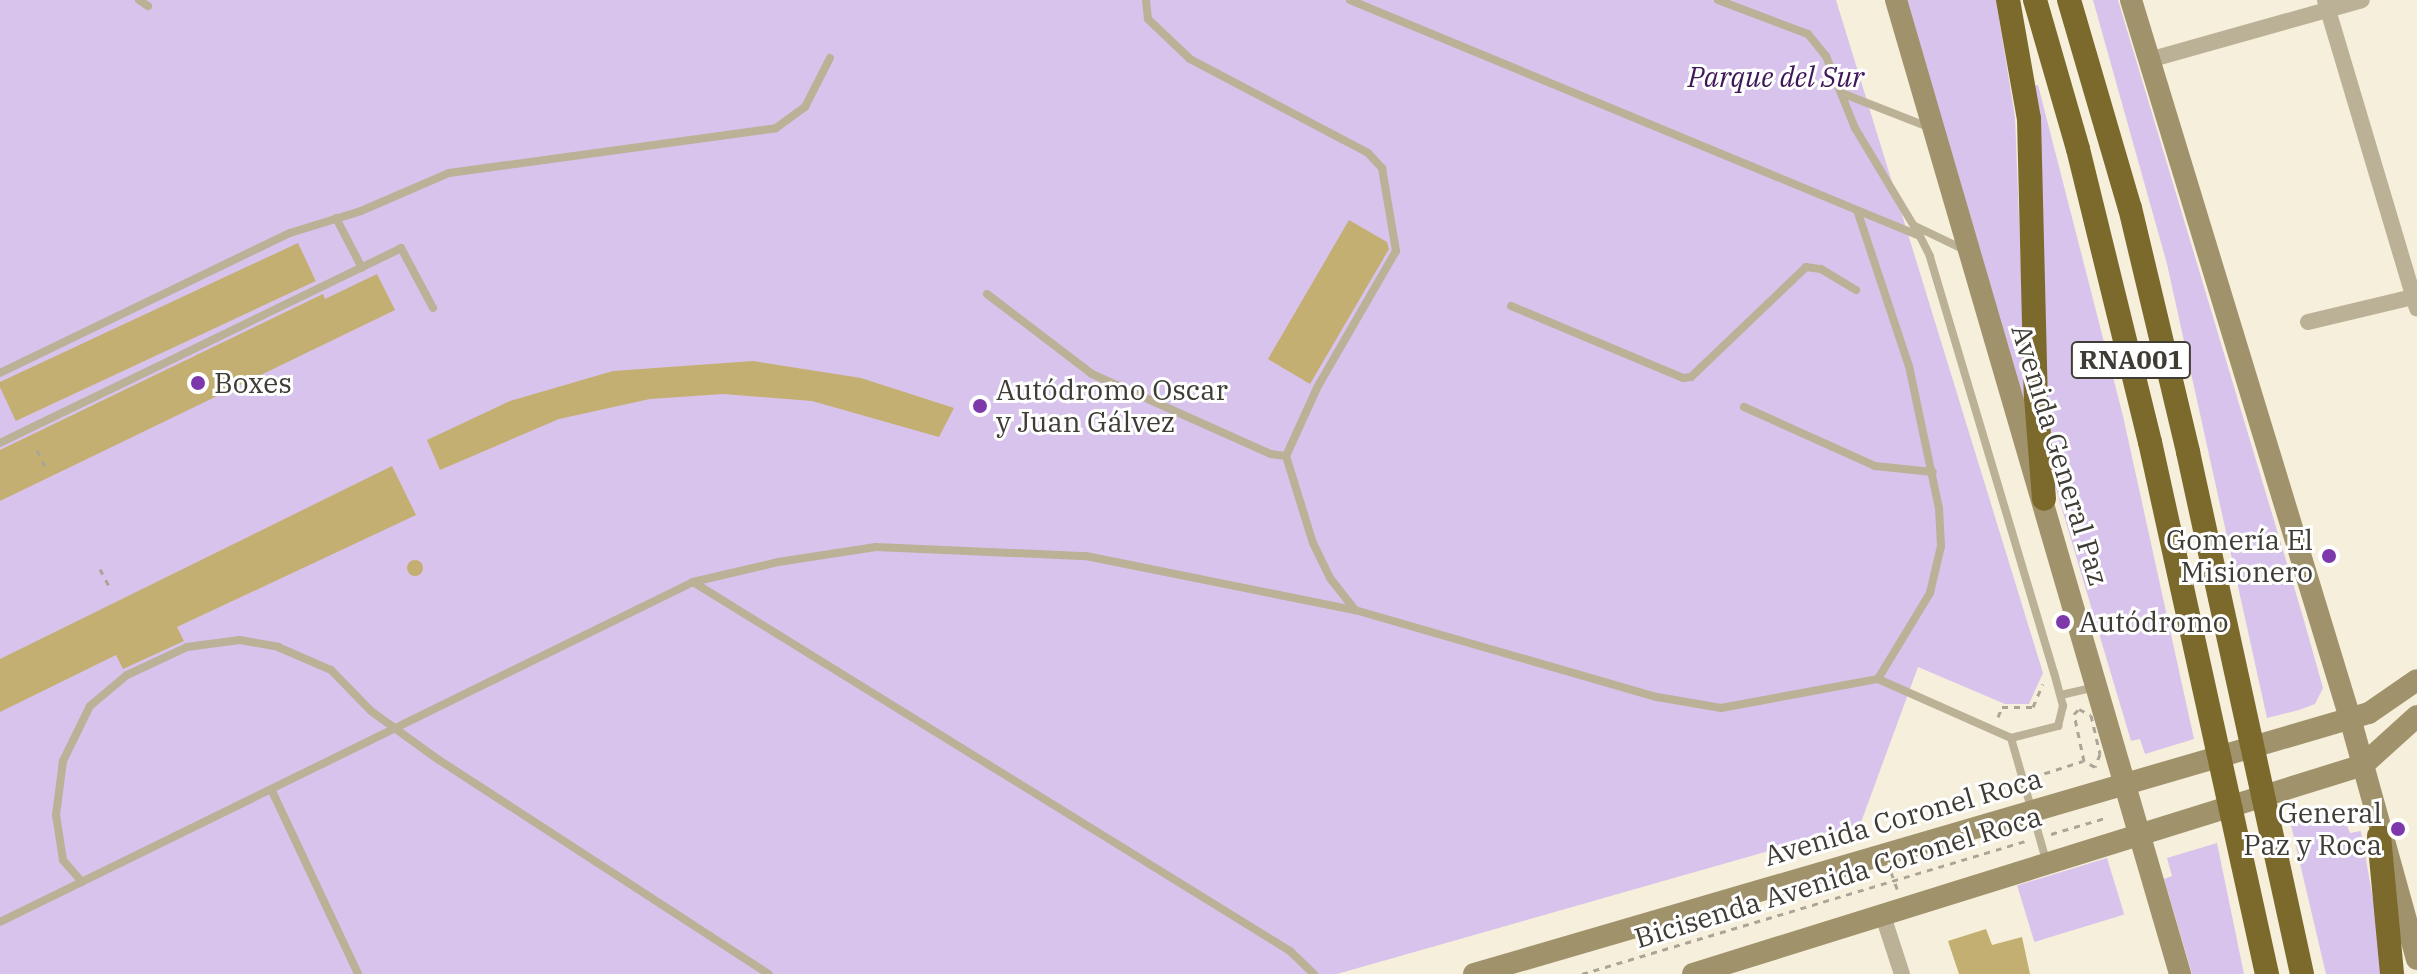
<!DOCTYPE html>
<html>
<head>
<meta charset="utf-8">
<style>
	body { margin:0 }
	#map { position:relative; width:2417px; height:974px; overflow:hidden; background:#f6efdb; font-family:"IBM Plex Serif",serif }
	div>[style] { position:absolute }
	.green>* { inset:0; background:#d8c3ec; transform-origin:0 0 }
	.building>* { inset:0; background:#c4af72; transform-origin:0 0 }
	.round { border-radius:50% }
	.path>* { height:3px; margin-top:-1.5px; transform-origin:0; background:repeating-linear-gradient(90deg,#aba597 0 6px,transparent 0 12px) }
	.lane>* { height:8px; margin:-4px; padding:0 4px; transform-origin:4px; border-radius:4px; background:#bab197 }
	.street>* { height:16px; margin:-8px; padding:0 8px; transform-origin:8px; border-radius:8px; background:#bab197 }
	.secondary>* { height:22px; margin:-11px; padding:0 11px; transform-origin:11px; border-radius:11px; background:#a0926b }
	.highway>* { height:24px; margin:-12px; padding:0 12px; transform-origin:12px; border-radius:12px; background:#7c692c }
	.dots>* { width:22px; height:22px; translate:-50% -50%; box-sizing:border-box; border:4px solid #fff; border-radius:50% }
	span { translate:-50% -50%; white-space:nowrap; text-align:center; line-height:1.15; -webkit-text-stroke:6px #fff; paint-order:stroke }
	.shield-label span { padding:2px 6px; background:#fff; border:2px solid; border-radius:6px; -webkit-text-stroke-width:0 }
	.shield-label { font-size:26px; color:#3f3c35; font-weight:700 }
	.park-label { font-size:28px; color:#3e1758; font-style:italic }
	.poi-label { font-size:28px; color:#3f3c35 }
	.left { translate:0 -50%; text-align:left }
	.right { translate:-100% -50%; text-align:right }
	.street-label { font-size:28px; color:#3f3c35 }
</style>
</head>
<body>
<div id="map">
	<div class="green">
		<i style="clip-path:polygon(0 0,1836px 0,2043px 673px,2029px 704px,2005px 704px,1918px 667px,1860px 825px,1337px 974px,0 974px)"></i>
		<i style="clip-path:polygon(1903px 0,1996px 0,2015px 117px,2027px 418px)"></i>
		<i style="clip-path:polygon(2093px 0,2118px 0,2303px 617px,2323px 688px,2315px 704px,2299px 710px,2267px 718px,2167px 264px)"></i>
		<i style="clip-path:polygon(2038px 85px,2123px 416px,2194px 739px,2145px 754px,2140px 739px,2131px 741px,2051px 472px,2031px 86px)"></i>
		<i style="clip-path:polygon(2339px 806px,2350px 833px,2361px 831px,2386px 974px,2326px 974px,2290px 821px)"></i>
		<i style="clip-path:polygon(2217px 843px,2244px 974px,2192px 974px,2164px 879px,2172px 876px,2167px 858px)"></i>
		<i style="left:2107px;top:858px;width:59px;height:94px;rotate:73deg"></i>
	</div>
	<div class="building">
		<i style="clip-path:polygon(1349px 220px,1387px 242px,1389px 249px,1310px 384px,1268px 359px)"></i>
		<i style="left:298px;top:243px;width:42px;height:331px;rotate:65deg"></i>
		<i style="clip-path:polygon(377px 274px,395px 310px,0 501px,0 450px,323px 294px,325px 299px)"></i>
		<i style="clip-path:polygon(753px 361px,861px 378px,954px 408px,939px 437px,812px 401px,723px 394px,650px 399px,559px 419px,440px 470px,427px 440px,510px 401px,613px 371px)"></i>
		<i style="clip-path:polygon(392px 466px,416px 515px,177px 627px,184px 641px,123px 669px,116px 655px,0 712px,0 659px)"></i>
		<i class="round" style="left:407px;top:560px;width:16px;height:16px"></i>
		<i style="clip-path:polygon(1986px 929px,1992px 945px,2022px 937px,2030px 974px,1959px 974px,1948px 941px)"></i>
	</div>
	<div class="path">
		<i style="left:37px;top:450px;width:20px;rotate:63deg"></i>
		<i style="left:100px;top:569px;width:19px;rotate:62deg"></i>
		<i style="left:2079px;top:709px;width:13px;rotate:27deg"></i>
		<i style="left:2091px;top:715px;width:40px;rotate:77deg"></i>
		<i style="left:2100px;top:754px;width:14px;rotate:111deg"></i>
		<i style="left:2095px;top:767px;width:13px;rotate:-151deg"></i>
		<i style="left:2084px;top:761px;width:48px;rotate:-102deg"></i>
		<i style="left:2074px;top:714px;width:7px;rotate:-45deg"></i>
		<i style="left:1998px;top:717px;width:11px;rotate:-68deg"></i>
		<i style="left:2002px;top:707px;width:31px"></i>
		<i style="left:2033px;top:707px;width:25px;rotate:-67deg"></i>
		<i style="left:2033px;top:777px;width:52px;rotate:-17.7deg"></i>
		<i style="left:1999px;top:788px;width:13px;rotate:-18deg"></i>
		<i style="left:2051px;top:834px;width:56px;rotate:-16.5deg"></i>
		<i style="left:1891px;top:872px;width:20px;rotate:70deg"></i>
		<i style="left:1582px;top:974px;width:466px;rotate:-16.7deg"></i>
	</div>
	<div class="lane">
		<i style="left:139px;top:0;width:11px;rotate:34deg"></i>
		<i style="left:1146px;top:0;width:19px;rotate:84deg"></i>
		<i style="left:1148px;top:19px;width:58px;rotate:43.6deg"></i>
		<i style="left:1190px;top:59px;width:201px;rotate:27.8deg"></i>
		<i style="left:1368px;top:153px;width:21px;rotate:47deg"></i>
		<i style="left:1382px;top:168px;width:84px;rotate:80.4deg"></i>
		<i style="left:1396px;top:251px;width:158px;rotate:120deg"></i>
		<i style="left:1317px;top:388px;width:75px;rotate:114.5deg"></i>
		<i style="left:1286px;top:456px;width:91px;rotate:72.8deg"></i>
		<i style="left:1313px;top:543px;width:39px;rotate:64deg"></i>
		<i style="left:1330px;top:578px;width:41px;rotate:52deg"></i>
		<i style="left:1350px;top:0;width:549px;rotate:22.5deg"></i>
		<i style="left:1857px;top:210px;width:164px;rotate:71.6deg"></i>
		<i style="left:1909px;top:366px;width:145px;rotate:78.1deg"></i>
		<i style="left:1939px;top:508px;width:38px;rotate:87deg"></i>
		<i style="left:1941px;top:546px;width:48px;rotate:103.2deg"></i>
		<i style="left:1930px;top:593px;width:100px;rotate:121.2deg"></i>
		<i style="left:1718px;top:0;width:96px;rotate:20.7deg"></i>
		<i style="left:1808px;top:34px;width:28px;rotate:51deg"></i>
		<i style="left:1826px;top:56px;width:78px;rotate:68.1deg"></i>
		<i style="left:1855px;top:128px;width:126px;rotate:59deg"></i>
		<i style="left:1844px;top:94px;width:90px;rotate:21.4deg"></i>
		<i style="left:336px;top:218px;width:56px;rotate:62.5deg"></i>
		<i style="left:1915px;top:226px;width:51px;rotate:25.6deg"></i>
		<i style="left:987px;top:294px;width:132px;rotate:37.3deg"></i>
		<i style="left:1092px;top:374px;width:196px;rotate:24.1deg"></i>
		<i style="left:1271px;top:454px;width:15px;rotate:8deg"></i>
		<i style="left:1511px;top:306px;width:186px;rotate:22.7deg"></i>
		<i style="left:1683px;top:378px;width:8px;rotate:-7deg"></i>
		<i style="left:1691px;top:377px;width:159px;rotate:-43.7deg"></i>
		<i style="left:1806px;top:267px;width:15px;rotate:8deg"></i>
		<i style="left:1821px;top:269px;width:41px;rotate:31deg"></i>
		<i style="left:0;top:373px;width:322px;rotate:-25.8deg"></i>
		<i style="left:290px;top:233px;width:74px;rotate:-17.2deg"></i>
		<i style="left:361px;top:211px;width:96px;rotate:-23.4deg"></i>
		<i style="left:449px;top:173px;width:330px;rotate:-7.8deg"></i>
		<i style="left:776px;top:128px;width:36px;rotate:-36deg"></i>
		<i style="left:805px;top:107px;width:55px;rotate:-63deg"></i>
		<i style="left:1744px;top:407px;width:144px;rotate:24.2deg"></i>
		<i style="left:1875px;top:466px;width:58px;rotate:5.9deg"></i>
		<i style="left:0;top:443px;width:446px;rotate:-25.9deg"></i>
		<i style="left:401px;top:248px;width:68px;rotate:61.9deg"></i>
		<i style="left:693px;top:582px;width:702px;rotate:31.72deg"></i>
		<i style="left:1290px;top:951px;width:33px;rotate:44deg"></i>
		<i style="left:2061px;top:695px;width:35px;rotate:-13deg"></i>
		<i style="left:2011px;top:738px;width:127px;rotate:74deg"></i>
		<i style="left:272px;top:791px;width:202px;rotate:64.8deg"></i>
		<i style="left:82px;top:882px;width:29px;rotate:-131deg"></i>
		<i style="left:63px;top:860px;width:46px;rotate:-98.8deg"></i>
		<i style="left:56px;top:815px;width:54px;rotate:-82.6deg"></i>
		<i style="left:63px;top:761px;width:61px;rotate:-63.9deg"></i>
		<i style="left:90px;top:706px;width:48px;rotate:-40deg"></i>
		<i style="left:127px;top:675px;width:66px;rotate:-25deg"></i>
		<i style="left:187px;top:647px;width:53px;rotate:-7.5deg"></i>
		<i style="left:240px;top:640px;width:39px;rotate:10deg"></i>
		<i style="left:278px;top:647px;width:58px;rotate:23.5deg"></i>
		<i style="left:331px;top:670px;width:57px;rotate:45.7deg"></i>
		<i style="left:371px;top:711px;width:84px;rotate:35.8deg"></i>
		<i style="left:439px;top:760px;width:393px;rotate:33deg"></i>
		<i style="left:0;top:922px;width:772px;rotate:-26.13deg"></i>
		<i style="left:693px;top:582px;width:87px;rotate:-13.2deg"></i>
		<i style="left:778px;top:562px;width:99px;rotate:-8.7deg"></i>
		<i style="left:876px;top:547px;width:210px;rotate:2.5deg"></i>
		<i style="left:1086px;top:556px;width:274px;rotate:11.4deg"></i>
		<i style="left:1355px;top:610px;width:314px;rotate:16.1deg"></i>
		<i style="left:1657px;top:697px;width:65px;rotate:9.8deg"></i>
		<i style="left:1721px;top:708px;width:160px;rotate:-10.5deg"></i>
		<i style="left:1878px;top:679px;width:145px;rotate:23.9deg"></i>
		<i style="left:2011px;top:738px;width:49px;rotate:-14.3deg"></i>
		<i style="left:2058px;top:726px;width:21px;rotate:-76deg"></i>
		<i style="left:2063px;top:706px;width:34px;rotate:-105deg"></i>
		<i style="left:2054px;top:673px;width:435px;rotate:-106.6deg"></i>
		<i style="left:1930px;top:256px;width:22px;rotate:-117deg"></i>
		<i style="left:1920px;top:236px;width:68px;rotate:-157.6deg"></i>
	</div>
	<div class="street">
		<i style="left:2325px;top:0;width:322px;rotate:73.4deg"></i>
		<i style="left:2149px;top:60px;width:221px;rotate:-15.7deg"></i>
		<i style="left:2308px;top:322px;width:112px;rotate:-13.4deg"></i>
		<i style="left:1883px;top:916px;width:61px;rotate:71.9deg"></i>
	</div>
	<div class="secondary">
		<i style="left:1896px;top:0;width:1015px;rotate:73.74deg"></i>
		<i style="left:2131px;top:0;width:751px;rotate:73.04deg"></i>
		<i style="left:2350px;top:718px;width:250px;rotate:74.5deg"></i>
		<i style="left:1474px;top:974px;width:932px;rotate:-16.26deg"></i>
		<i style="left:2369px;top:713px;width:58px;rotate:-34.5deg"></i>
		<i style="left:1693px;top:974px;width:702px;rotate:-17.32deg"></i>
		<i style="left:2363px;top:765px;width:73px;rotate:-42.2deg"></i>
	</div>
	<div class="highway">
		<i style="left:2008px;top:0;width:121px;rotate:80deg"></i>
		<i style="left:2029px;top:119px;width:278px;rotate:88.6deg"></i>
		<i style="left:2036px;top:397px;width:102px;rotate:85.5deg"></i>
		<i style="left:2035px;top:0;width:155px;rotate:73.9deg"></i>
		<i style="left:2078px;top:149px;width:302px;rotate:76.2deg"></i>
		<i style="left:2150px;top:442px;width:545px;rotate:77.6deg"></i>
		<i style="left:2069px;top:0;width:217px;rotate:73.7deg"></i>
		<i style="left:2130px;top:208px;width:251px;rotate:76.6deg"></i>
		<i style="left:2188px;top:452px;width:534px;rotate:77.68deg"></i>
		<i style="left:2379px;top:836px;width:139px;rotate:84.6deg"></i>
	</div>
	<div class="dots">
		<i style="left:198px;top:383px;background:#7d38ac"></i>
		<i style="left:980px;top:406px;background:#7d38ac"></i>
		<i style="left:2329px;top:556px;background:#7d38ac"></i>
		<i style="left:2063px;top:622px;background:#7d38ac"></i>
		<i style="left:2398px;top:829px;background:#7d38ac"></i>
	</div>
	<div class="shield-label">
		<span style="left:2131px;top:360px">RNA001</span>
	</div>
	<div class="park-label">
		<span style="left:1776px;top:77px">Parque del Sur</span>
	</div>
	<div class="poi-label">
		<span class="left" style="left:214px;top:383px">Boxes</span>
		<span class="left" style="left:996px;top:406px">Autódromo Oscar<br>y Juan Gálvez</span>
		<span class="right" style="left:2313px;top:556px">Gomería El<br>Misionero</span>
		<span class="left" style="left:2079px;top:622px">Autódromo</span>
		<span class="right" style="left:2382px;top:829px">General<br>Paz y Roca</span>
	</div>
	<div class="street-label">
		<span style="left:2060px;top:455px;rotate:73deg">Avenida General Paz</span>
		<span style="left:1903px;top:817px;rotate:-16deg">Avenida Coronel Roca</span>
		<span style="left:1838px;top:877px;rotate:-17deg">Bicisenda Avenida Coronel Roca</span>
	</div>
</div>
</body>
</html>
